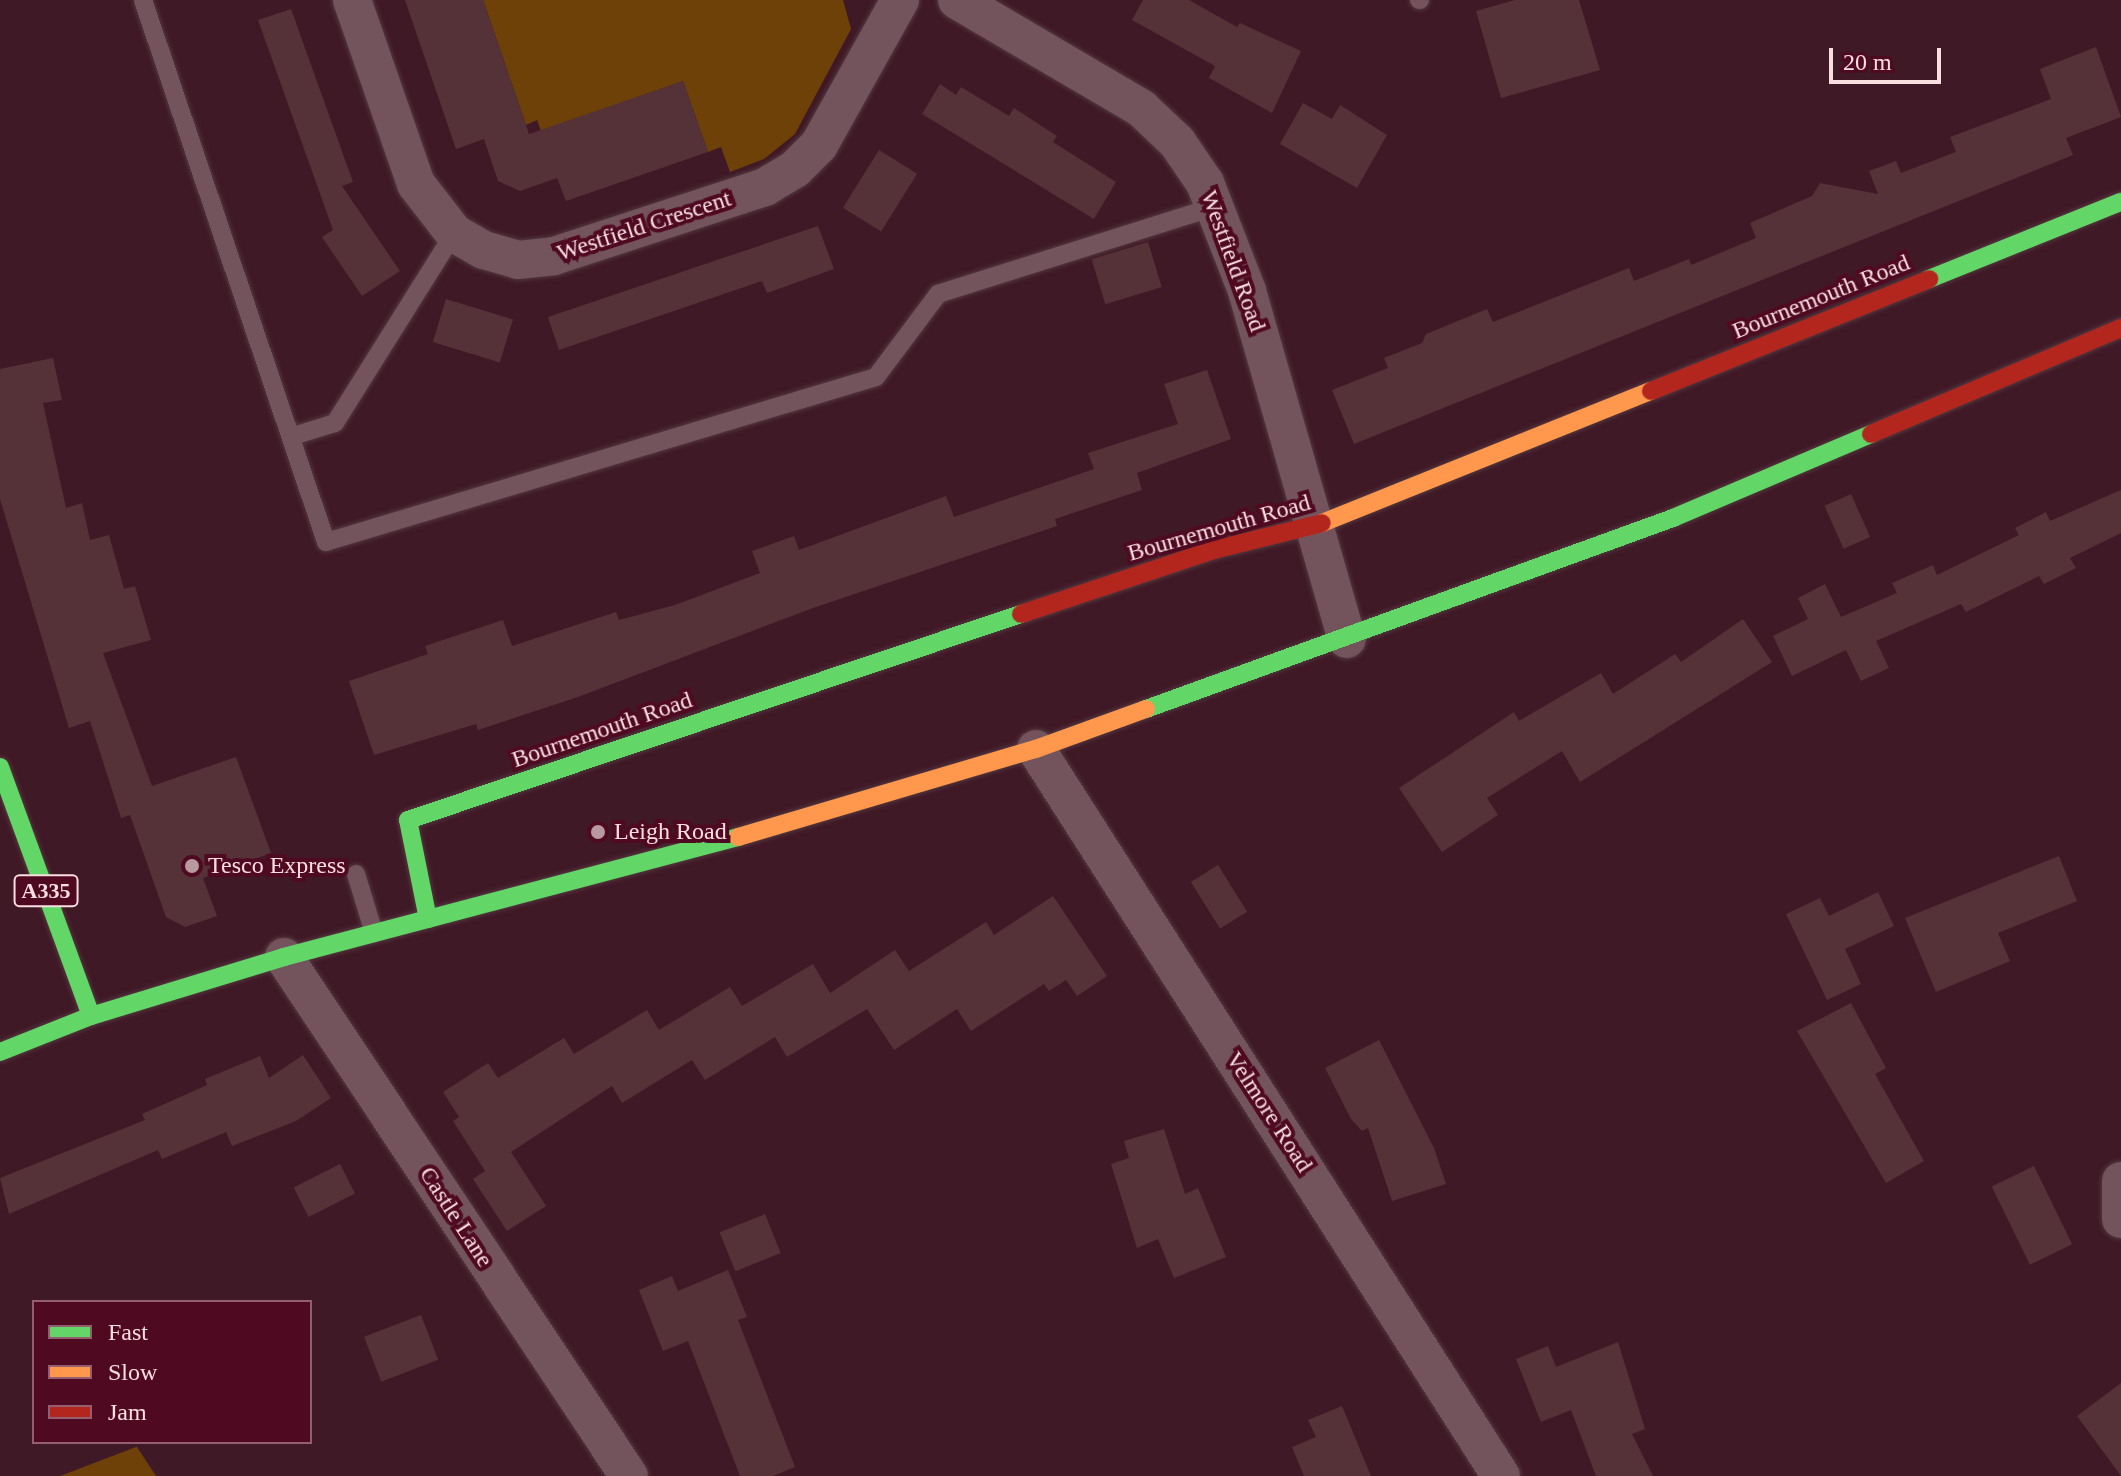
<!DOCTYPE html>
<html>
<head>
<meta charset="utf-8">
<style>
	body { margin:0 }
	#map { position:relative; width:2121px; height:1476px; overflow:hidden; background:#401926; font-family:Georgia,serif }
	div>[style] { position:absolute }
	.green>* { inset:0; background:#6e4109 }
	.building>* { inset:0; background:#553237; transform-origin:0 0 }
	.roads { filter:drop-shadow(0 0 2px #52383f) drop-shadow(0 0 2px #52383f) }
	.lane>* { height:18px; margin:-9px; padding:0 9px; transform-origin:9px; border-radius:9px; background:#73545c }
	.street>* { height:38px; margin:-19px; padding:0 19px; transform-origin:19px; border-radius:19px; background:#73545c }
	.fast>* { height:18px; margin:-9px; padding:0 9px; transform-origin:9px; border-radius:9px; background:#63d668 }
	.slow>* { height:18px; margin:-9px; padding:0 9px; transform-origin:9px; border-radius:9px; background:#ff974d }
	.jam>* { height:18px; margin:-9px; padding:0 9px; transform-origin:9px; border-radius:9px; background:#b3261e }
	.dots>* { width:22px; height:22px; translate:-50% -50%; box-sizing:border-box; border:4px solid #4f0a21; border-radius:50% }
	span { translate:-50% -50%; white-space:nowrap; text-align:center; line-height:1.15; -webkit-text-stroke:8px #4f0a21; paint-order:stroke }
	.shield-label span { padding:2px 6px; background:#4f0a21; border:2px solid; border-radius:6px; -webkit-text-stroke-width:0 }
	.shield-label { font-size:22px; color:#f9dee2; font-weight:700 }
	.street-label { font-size:24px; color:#f9dee2 }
	.poi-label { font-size:24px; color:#f9dee2 }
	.left { translate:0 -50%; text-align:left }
	.legend { position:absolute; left:32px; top:1300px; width:280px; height:144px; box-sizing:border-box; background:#4f0a21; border:2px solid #935f6e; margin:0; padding:10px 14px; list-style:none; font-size:24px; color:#f9dee2 }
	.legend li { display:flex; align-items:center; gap:16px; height:40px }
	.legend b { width:40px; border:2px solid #935f6e }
	.scale { position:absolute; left:1829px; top:48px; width:112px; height:36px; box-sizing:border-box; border:4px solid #f9dee2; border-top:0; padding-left:10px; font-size:24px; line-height:28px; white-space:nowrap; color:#f9dee2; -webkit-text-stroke:6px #4f0a21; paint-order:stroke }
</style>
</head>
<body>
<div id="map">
	<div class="green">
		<i style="clip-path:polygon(483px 0,843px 0,851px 29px,795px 134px,764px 159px,730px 172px,721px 147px,708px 152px,683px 81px,541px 131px,537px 120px,526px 125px)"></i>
		<i style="clip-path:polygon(137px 1447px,156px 1476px,60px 1476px,136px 1447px)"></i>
	</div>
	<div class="building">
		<i style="clip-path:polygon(405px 0,483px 0,529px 134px,683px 81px,708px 152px,566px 201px,557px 178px,520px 191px,498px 181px,484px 139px,456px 149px)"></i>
		<i style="clip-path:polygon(1143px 0,1189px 0,1237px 27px,1240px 23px,1301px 51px,1272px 113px,1209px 78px,1215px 66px,1132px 20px)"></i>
		<i style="clip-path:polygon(1515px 0,1579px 0,1600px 70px,1501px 98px,1476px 11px)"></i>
		<i style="clip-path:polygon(291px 9px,353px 182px,342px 186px,400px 271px,362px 296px,322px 237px,333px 230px,258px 20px)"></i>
		<i style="clip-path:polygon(2096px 47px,2121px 117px,2066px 138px,2073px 155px,1354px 444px,1332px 390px,1388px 368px,1384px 358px,1422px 343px,1426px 334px,1487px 309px,1493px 322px,1629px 268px,1634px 281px,1689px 259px,1691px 265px,1756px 238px,1750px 223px,1812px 196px,1820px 183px,1878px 194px,1869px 171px,1896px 161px,1901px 173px,1956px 152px,1950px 137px,2051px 99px,2040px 69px)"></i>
		<i style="clip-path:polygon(940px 84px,956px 95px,961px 87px,1009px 116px,1014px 108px,1057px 136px,1053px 142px,1116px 182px,1094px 219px,922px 114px)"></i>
		<i style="clip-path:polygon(1303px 103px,1332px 119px,1340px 105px,1387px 135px,1357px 188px,1280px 144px)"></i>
		<i style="left:879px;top:150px;width:45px;height:68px;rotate:32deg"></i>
		<i style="clip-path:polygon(818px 226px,834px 269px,767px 293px,762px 281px,559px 350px,548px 317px)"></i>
		<i style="left:1148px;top:242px;width:47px;height:59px;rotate:73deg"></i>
		<i style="left:446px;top:299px;width:70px;height:45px;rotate:17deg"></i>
		<i style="clip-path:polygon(53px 358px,62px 400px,43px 403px,66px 508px,82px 503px,90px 540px,109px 535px,124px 589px,135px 586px,151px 640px,103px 653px,152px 786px,236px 757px,271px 853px,203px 878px,217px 916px,185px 927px,166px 917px,130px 815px,121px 818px,90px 721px,69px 728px,0 499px,0 369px)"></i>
		<i style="clip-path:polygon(1207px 370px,1231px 439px,1137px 473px,1142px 490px,1055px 519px,1057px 526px,813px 608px,578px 697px,478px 730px,476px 724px,374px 755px,349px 681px,428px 654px,425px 646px,503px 620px,512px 646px,616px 612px,619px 620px,675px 605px,760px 573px,752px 551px,794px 536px,799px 550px,946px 496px,954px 517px,1094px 469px,1088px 453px,1178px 424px,1164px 384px)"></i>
		<i style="clip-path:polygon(2121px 490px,2121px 533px,2070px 558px,2076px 568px,2044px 584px,2039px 576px,1966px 612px,1961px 604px,1876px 641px,1889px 668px,1861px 681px,1846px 650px,1792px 676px,1773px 636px,1808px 619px,1798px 598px,1825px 584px,1841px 617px,1897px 593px,1892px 583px,1933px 565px,1937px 575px,2019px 535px,2015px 528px,2046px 512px,2050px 521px)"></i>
		<i style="left:1851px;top:494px;width:47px;height:29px;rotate:66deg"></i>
		<i style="clip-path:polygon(1743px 619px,1772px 662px,1580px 782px,1562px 751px,1487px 798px,1498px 815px,1442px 852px,1399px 788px,1514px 712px,1519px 721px,1601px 673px,1613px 694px,1675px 654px,1681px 662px)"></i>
		<i style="clip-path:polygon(2059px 856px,2077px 901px,1998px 933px,2010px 961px,1936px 992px,1905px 918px)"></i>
		<i style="left:1218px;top:865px;width:55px;height:32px;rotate:58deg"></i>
		<i style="clip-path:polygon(1878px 892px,1894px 926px,1845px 949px,1861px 984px,1827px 1000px,1786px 914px,1820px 898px,1829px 916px)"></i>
		<i style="clip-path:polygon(1053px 896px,1107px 976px,1077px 996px,1066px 980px,1049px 991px,1044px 984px,971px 1031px,957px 1009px,894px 1050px,867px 1009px,787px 1057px,775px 1037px,705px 1080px,692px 1060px,622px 1103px,612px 1086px,511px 1152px,546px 1206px,507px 1231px,473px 1179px,485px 1171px,453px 1121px,459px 1117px,443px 1092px,488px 1063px,498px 1078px,564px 1038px,574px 1054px,647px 1010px,659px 1030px,730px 987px,742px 1006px,813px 964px,830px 993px,895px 950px,909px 971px,986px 922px,994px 935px)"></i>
		<i style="clip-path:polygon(1851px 1003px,1886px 1068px,1875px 1074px,1924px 1161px,1886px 1183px,1797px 1031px)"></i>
		<i style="clip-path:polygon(1379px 1040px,1434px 1148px,1446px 1184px,1392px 1201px,1368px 1128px,1362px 1131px,1351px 1119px,1325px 1068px)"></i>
		<i style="clip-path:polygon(303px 1055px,331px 1098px,296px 1121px,232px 1146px,226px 1132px,162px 1159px,158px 1150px,9px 1214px,0 1178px,145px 1120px,142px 1114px,207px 1085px,205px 1079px,260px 1056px,269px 1078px)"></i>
		<i style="clip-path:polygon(1164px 1129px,1185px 1194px,1198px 1188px,1226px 1257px,1174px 1278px,1158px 1239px,1137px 1248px,1111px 1164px,1129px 1158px,1124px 1141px)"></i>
		<i style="left:340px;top:1164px;width:33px;height:52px;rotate:63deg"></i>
		<i style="left:2034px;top:1166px;width:87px;height:47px;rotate:64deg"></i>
		<i style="left:765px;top:1214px;width:42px;height:49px;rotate:68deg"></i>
		<i style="clip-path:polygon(728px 1270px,747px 1317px,738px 1320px,795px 1467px,773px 1476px,740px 1476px,688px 1341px,663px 1351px,639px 1290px,672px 1276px,678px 1291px)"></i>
		<i style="left:421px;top:1315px;width:48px;height:61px;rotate:69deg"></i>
		<i style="clip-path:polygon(1618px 1342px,1645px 1429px,1632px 1434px,1653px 1476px,1596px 1476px,1571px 1410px,1541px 1422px,1516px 1359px,1548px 1346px,1556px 1367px)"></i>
		<i style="clip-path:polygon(2121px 1383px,2121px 1476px,2077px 1416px)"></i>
		<i style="clip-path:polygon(1342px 1406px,1371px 1476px,1304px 1476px,1292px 1447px,1316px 1437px,1308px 1420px)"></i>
	</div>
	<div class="roads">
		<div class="lane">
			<i style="left:143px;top:0;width:572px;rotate:71.34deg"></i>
			<i style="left:326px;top:542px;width:574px;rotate:-16.7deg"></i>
			<i style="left:876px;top:377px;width:104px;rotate:-53.2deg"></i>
			<i style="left:938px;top:294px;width:293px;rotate:-17.5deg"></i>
			<i style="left:1419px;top:0;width:1px"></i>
			<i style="left:293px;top:436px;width:44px;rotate:-17.2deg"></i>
			<i style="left:335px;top:423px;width:224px;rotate:-57.9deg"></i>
			<i style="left:356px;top:874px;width:62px;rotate:73deg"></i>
		</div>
		<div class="street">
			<i style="left:352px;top:0;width:195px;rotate:70.8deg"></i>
			<i style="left:416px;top:184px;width:62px;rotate:52.2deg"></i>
			<i style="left:454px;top:233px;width:34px;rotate:30deg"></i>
			<i style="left:484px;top:250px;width:35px;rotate:16deg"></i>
			<i style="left:518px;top:260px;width:36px;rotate:-6deg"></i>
			<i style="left:554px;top:256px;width:222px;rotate:-18.1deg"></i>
			<i style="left:765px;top:187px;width:35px;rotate:-31deg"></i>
			<i style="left:795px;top:169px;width:34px;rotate:-45deg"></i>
			<i style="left:819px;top:145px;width:166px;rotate:-60.8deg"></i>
			<i style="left:957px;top:0;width:213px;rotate:30.4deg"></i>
			<i style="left:1141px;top:108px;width:50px;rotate:43.4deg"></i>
			<i style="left:1177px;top:142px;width:50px;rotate:55.7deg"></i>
			<i style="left:1205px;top:183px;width:116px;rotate:68.7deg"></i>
			<i style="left:1247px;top:291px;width:362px;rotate:74deg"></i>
			<i style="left:1036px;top:749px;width:863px;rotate:57.4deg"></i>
			<i style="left:284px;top:957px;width:623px;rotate:56.39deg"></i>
			<i style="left:2121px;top:1181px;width:38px;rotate:90deg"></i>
		</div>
		<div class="fast">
			<i style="left:1929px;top:279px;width:207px;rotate:-21.9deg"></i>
			<i style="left:1146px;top:709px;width:561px;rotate:-19.92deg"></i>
			<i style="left:1673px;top:518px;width:215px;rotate:-23deg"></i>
			<i style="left:0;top:767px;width:265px;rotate:69.9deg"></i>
			<i style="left:428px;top:919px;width:101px;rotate:-101.4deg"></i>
			<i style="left:408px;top:820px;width:647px;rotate:-18.58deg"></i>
			<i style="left:0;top:1052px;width:98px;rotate:-21.6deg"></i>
			<i style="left:91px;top:1016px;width:202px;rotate:-17deg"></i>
			<i style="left:284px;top:957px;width:470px;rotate:-14.8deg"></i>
		</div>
		<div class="slow">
			<i style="left:1322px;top:523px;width:354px;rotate:-21.9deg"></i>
			<i style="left:738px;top:837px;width:311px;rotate:-16.5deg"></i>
			<i style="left:1036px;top:749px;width:117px;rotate:-20deg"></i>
		</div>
		<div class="jam">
			<i style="left:1651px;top:391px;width:300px;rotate:-21.9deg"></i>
			<i style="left:1871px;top:434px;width:272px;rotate:-23deg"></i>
			<i style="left:1021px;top:614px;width:202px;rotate:-18.4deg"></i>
			<i style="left:1213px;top:550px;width:112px;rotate:-13.9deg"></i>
		</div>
	</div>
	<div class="dots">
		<i style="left:598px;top:832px;background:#b899a0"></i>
		<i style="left:192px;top:866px;background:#b899a0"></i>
	</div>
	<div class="shield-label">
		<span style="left:46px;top:891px">A335</span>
	</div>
	<div class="street-label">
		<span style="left:644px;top:226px;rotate:-18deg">Westfield Crescent</span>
		<span style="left:1233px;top:261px;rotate:70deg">Westfield Road</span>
		<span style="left:1821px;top:297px;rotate:-22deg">Bournemouth Road</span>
		<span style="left:1219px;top:528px;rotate:-16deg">Bournemouth Road</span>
		<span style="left:602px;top:730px;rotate:-19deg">Bournemouth Road</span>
		<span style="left:1269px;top:1112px;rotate:57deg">Velmore Road</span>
		<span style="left:456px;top:1217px;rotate:57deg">Castle Lane</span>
	</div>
	<div class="poi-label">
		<span class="left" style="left:614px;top:832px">Leigh Road</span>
		<span class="left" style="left:208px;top:866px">Tesco Express</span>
	</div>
	<ul class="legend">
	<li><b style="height:10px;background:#63d668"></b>Fast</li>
	<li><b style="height:10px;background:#ff974d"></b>Slow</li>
	<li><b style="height:10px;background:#b3261e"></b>Jam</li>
	</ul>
	<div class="scale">20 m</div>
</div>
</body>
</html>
